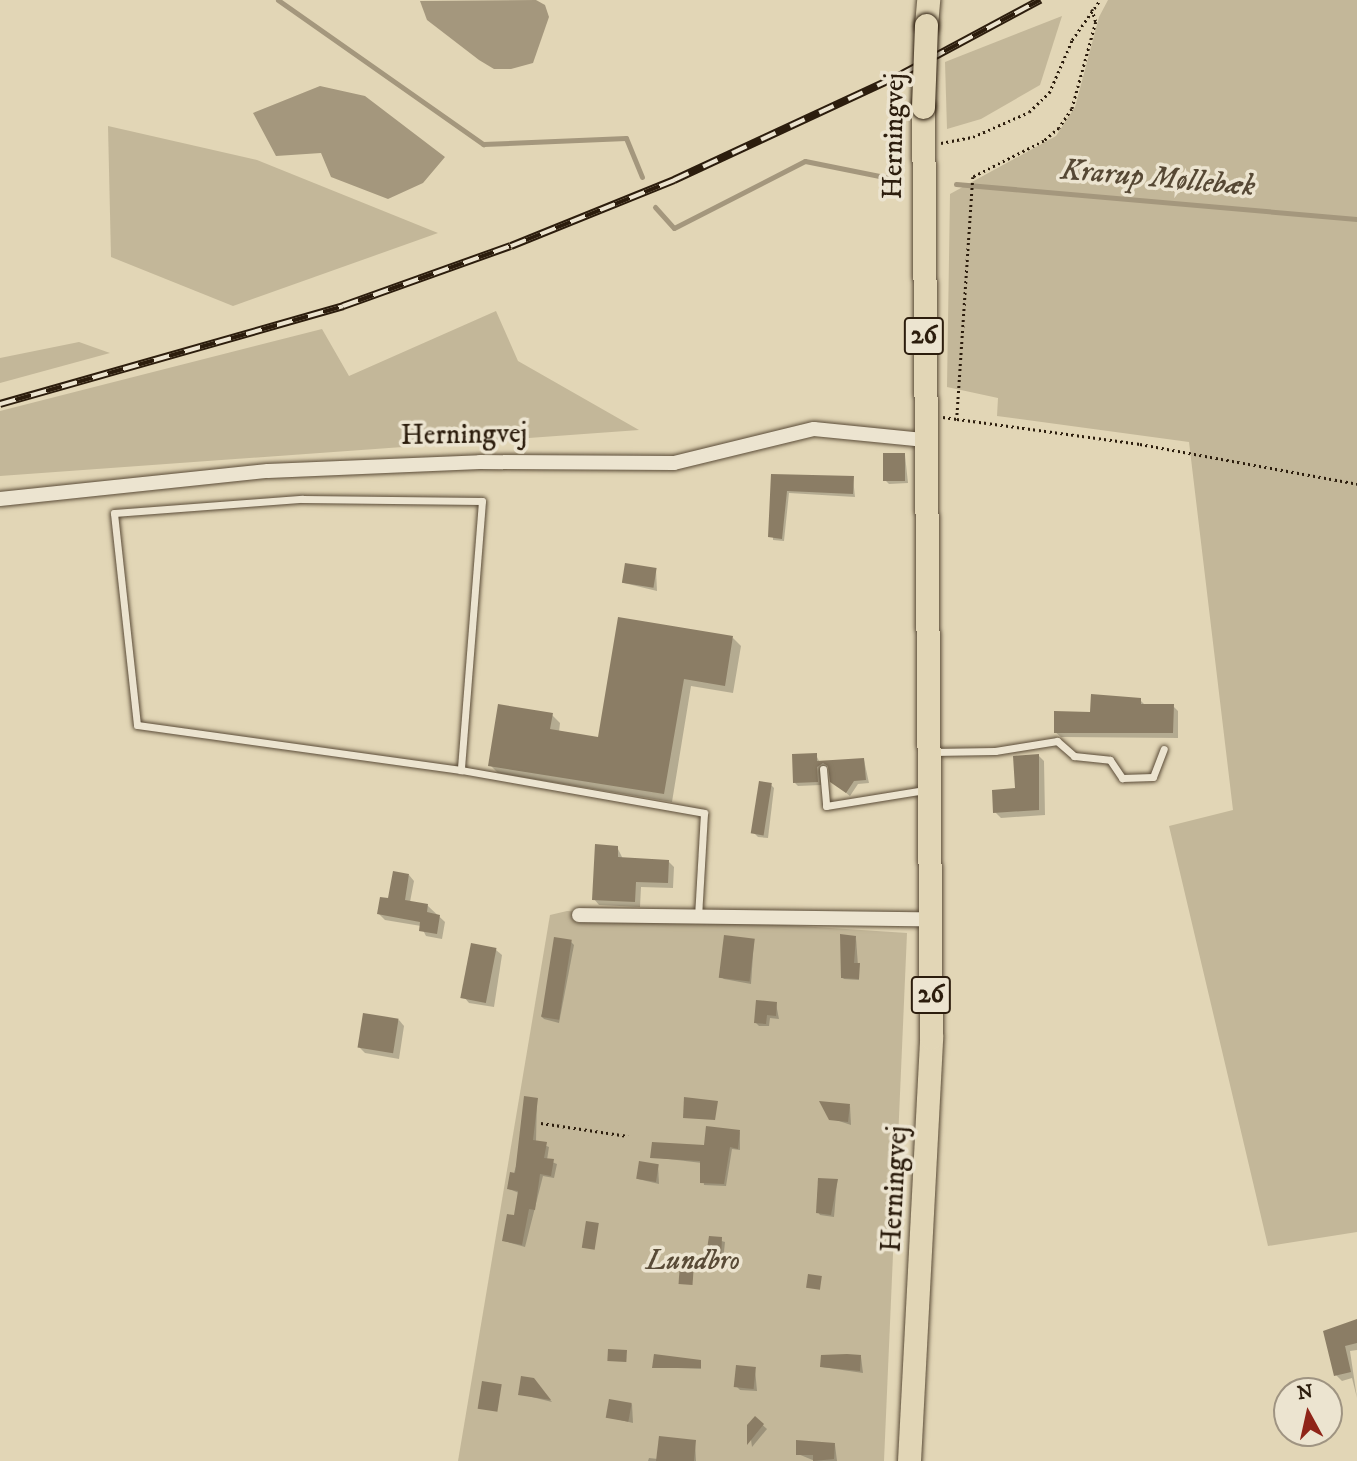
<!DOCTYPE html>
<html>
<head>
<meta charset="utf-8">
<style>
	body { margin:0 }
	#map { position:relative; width:1357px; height:1461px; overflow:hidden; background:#e2d6b6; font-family:"IM FELL DW Pica",serif }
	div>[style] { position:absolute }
	.green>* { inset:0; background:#c3b799 }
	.water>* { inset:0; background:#a4977d }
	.shadow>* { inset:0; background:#0003 }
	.stream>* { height:5px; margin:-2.5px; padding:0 2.5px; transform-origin:2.5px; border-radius:2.5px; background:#a4977d }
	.building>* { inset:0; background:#8b7d65; transform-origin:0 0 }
	.path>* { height:2.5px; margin-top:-1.25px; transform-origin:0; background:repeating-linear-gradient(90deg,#2c1d0d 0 2px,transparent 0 5.5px) }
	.roads { filter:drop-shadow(0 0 2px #5a4b37) drop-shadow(0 0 2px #5a4b37) }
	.service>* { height:7px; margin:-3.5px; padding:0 3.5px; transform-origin:3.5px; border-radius:3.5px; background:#ece4d0 }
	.minor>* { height:14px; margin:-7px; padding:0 7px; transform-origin:7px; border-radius:7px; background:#ece4d0 }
	.primary>* { height:23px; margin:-11.5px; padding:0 11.5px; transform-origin:11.5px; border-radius:11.5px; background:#e2d6b6 }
	.rail>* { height:8px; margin-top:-4px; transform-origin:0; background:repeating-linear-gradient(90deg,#ece4d0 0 16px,#2c1d0d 0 32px); box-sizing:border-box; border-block:2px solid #2c1d0d }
	.bridges { filter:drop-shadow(0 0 2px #2c1d0d) drop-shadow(0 0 2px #2c1d0d) }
	.primary-bridge>* { height:23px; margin:-11.5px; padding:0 11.5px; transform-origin:11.5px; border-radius:11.5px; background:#e2d6b6 }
	span { translate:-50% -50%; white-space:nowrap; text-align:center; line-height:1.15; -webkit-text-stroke:7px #ece4d0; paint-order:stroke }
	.shield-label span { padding:2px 5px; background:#ece4d0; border:2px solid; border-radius:5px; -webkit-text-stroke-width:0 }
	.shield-label { font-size:26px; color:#2c1d0d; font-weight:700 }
	.street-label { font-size:28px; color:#2c1d0d }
	.park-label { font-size:28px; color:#594b37; font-style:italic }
	.water-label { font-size:30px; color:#564834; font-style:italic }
	.north { position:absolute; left:1273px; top:1377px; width:70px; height:70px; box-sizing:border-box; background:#ece4d0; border:2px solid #9f9482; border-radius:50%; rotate:352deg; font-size:19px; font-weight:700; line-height:28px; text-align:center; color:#2c1d0d }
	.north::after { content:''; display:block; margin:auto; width:24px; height:32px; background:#8f2418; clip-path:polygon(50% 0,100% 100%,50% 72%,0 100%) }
</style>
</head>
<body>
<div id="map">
	<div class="green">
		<i style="clip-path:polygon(1108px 0,1357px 0,1357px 1232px,1268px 1246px,1169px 826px,1233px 810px,1189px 442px,997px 416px,998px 398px,947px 387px,950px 194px,1056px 136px,1075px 107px,1099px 17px)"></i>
		<i style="clip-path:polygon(1062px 16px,1040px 85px,981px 119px,947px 129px,945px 62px)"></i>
		<i style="clip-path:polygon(108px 126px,257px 160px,438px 233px,233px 306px,111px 257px)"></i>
		<i style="clip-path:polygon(496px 311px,518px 361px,639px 430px,0 476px,0 411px,322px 329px,349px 376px)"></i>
		<i style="clip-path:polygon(79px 342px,110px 353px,0 383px,0 358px)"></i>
		<i style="clip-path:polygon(567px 911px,907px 933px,884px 1461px,458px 1461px,550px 915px)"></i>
	</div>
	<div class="water">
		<i style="clip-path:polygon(536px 0,545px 5px,549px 17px,533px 63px,511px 69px,494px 69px,479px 60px,427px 20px,420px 1px)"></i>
		<i style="clip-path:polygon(320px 86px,365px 96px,445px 157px,423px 183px,388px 199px,331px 177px,321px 153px,276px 156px,253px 113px)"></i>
	</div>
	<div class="shadow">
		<i style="clip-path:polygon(905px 455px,908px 483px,889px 484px,885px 480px)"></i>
		<i style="clip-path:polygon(773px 476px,853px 478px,855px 497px,789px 493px,784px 541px,773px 540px)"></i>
		<i style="clip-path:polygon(656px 570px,657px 591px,624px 583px)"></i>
		<i style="clip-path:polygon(733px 638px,741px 646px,733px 693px,691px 686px,672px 802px,498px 773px,490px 765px,552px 715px,560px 723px,559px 732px,600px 739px)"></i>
		<i style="clip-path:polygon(1140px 700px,1146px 706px,1173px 706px,1178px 711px,1178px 738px,1061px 737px,1055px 732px,1092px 713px)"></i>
		<i style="clip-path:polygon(816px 755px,820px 763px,864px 760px,869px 783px,858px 784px,850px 796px,832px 782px,828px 767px,820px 771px,821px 785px,798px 786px,795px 783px)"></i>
		<i style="clip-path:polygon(1038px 755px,1044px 761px,1045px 815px,1001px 818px,995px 812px,1017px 790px)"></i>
		<i style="clip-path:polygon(771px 785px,774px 788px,768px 838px,758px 837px,754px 833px)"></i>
		<i style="clip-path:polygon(617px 847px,623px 859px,668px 861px,674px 867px,673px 888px,641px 887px,640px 907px,599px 905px,594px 899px)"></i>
		<i style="clip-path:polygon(409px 875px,414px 881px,410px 902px,428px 906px,445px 922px,442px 939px,426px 936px,421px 926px,385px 920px,379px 914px)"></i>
		<i style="clip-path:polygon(856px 938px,859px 980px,844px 979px,842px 977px)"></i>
		<i style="clip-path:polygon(754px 940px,751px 984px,724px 979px,721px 977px)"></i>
		<i style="clip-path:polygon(571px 942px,574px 945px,559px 1023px,544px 1019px,541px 1016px)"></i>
		<i style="clip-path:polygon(496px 950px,502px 955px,494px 1007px,469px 1003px,464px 997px)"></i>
		<i style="clip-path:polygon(776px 1004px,779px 1019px,770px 1018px,769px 1026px,759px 1026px,755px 1022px)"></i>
		<i style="clip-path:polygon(399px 1020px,404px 1026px,399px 1059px,365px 1053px,360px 1048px)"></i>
		<i style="clip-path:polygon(537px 1099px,536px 1142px,549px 1147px,547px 1160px,557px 1164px,554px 1178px,543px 1176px,525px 1247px,504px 1241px,515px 1217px,519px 1193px,509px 1189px)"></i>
		<i style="clip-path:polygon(850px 1106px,851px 1125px,830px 1118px)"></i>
		<i style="clip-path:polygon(740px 1132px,740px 1150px,732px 1149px,726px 1186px,704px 1185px,702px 1163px,652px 1157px,705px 1147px)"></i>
		<i style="clip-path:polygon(658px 1165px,659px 1184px,638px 1179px)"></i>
		<i style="clip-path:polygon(837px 1181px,834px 1217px,820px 1215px,818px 1212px)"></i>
		<i style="clip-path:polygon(711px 1238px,725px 1242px,723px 1261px,708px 1271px)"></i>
		<i style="clip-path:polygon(1357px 1322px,1357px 1350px,1350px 1351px,1357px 1398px,1352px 1378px,1342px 1381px,1336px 1375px,1325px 1332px)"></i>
		<i style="clip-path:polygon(861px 1357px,863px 1373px,822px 1367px)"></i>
		<i style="clip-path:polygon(700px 1362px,701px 1369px,654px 1367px)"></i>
		<i style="clip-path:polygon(755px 1369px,757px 1391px,740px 1390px,736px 1386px)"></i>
		<i style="clip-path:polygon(537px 1384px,552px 1402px,520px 1394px)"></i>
		<i style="clip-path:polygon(632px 1404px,633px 1423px,608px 1417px)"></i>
		<i style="clip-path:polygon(755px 1418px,767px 1429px,752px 1447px,749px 1425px)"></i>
		<i style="clip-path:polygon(695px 1442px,696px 1461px,648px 1461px,649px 1458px,658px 1459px)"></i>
		<i style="clip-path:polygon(835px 1445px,837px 1461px,815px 1461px,798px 1454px)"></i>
	</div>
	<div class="stream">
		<i style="left:278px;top:0;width:251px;rotate:35.1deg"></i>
		<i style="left:483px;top:144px;width:143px;rotate:-2.4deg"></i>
		<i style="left:626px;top:138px;width:42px;rotate:67.7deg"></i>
		<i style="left:956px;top:184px;width:403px;rotate:5deg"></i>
		<i style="left:655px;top:207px;width:28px;rotate:48deg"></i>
		<i style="left:674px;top:228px;width:147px;rotate:-27.1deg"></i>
		<i style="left:805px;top:161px;width:86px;rotate:11.4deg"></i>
	</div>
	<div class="building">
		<i style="left:883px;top:453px;width:22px;height:28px"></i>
		<i style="clip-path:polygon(771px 474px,854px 476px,853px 494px,787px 491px,782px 539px,768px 537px)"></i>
		<i style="left:625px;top:563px;width:32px;height:20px;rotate:9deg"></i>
		<i style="clip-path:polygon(618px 617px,733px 636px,725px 686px,684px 679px,664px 794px,488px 766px,498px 704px,553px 713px,550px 729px,598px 737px)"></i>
		<i style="clip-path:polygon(1091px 694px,1141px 698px,1141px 704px,1174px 704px,1173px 733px,1054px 733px,1054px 711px,1090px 712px)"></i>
		<i style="clip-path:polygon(817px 753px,817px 761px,864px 758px,866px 780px,854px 781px,846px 793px,830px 782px,828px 766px,823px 763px,817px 767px,818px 782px,793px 783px,792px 754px)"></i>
		<i style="clip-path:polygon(1039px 754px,1039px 810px,993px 813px,992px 790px,1015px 788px,1013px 756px)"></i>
		<i style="left:759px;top:781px;width:13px;height:53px;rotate:9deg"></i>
		<i style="clip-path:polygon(595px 844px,618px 846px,618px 857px,669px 860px,668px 883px,636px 882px,635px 902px,592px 900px)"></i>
		<i style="clip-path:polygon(393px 871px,409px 874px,405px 900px,428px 904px,427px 912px,440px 915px,437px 934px,419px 931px,420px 922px,377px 914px,380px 897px,388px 898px)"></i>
		<i style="clip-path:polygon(840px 934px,856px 936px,854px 963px,860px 963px,859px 979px,841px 978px)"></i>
		<i style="left:724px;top:935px;width:31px;height:43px;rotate:7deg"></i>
		<i style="left:554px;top:937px;width:18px;height:81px;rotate:9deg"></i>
		<i style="left:471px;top:943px;width:26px;height:56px;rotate:11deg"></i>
		<i style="clip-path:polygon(756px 1000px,777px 1002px,776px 1016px,767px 1015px,766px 1024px,754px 1023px)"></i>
		<i style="left:363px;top:1013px;width:36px;height:35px;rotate:9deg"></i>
		<i style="clip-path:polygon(524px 1096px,538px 1098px,533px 1140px,547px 1142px,544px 1158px,554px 1159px,551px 1176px,540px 1174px,535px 1210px,529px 1209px,522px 1245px,502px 1241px,507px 1214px,514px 1215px,518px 1191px,507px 1189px,510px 1172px,515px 1173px)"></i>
		<i style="clip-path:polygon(684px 1097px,718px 1101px,715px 1120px,683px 1118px)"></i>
		<i style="clip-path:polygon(819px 1101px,850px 1104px,848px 1122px,829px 1120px)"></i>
		<i style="clip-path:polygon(706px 1126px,740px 1130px,738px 1149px,730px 1147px,724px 1184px,700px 1183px,700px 1161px,650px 1158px,652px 1142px,704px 1145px)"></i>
		<i style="left:639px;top:1161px;width:20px;height:18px;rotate:9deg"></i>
		<i style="clip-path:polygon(818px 1178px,838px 1179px,831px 1215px,816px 1213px)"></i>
		<i style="left:586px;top:1221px;width:13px;height:27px;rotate:9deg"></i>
		<i style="clip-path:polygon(709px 1236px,722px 1237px,721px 1258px,704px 1269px)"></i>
		<i style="left:680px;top:1263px;width:14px;height:21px;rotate:4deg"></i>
		<i style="left:808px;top:1274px;width:14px;height:14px;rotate:8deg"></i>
		<i style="clip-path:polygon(1357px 1319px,1357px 1343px,1345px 1346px,1351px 1372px,1334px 1376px,1323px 1331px)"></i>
		<i style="left:608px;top:1349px;width:19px;height:12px;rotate:3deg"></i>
		<i style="clip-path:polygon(654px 1354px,701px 1360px,701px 1368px,652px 1368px)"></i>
		<i style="clip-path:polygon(847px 1354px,861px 1355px,860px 1371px,820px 1367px,821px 1355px)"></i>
		<i style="left:736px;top:1365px;width:20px;height:22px;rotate:6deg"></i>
		<i style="clip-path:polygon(521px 1376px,534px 1378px,551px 1400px,518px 1395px)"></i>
		<i style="left:482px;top:1381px;width:20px;height:28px;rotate:9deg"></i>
		<i style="left:609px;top:1399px;width:23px;height:19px;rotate:10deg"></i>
		<i style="clip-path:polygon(755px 1416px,764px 1424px,747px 1445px,747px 1425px)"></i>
		<i style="clip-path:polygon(659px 1436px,696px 1440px,694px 1461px,656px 1461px)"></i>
		<i style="clip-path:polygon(796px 1440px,835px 1443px,834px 1459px,813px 1461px,813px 1455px,796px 1455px)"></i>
	</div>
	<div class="path">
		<i style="left:1092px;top:9px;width:14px;rotate:73deg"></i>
		<i style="left:1096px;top:22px;width:90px;rotate:105.4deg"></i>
		<i style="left:1072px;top:109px;width:23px;rotate:124deg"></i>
		<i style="left:1059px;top:128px;width:20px;rotate:139deg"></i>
		<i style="left:1044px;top:141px;width:80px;rotate:153.1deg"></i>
		<i style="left:973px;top:177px;width:243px;rotate:93.8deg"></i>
		<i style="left:957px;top:419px;width:185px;rotate:7.8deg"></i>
		<i style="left:1140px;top:444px;width:221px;rotate:10.4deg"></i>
		<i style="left:941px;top:143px;width:33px;rotate:-11deg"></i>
		<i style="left:973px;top:137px;width:61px;rotate:-24.1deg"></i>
		<i style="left:1029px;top:112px;width:28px;rotate:-44deg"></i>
		<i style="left:1049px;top:93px;width:58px;rotate:-66.5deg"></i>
		<i style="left:1072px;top:40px;width:49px;rotate:-55deg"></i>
		<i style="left:943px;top:417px;width:14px;rotate:8deg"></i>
		<i style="left:541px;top:1123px;width:88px;rotate:8.5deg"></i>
	</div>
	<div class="roads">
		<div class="service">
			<i style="left:933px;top:752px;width:62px;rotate:-0.9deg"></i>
			<i style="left:995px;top:751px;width:63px;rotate:-9.2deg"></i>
			<i style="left:1057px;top:741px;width:23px;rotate:41deg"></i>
			<i style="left:1074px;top:756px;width:36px;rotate:6deg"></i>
			<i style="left:1110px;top:760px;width:22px;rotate:56deg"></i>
			<i style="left:1122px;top:778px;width:31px;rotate:-2deg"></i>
			<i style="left:1153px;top:777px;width:30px;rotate:-69deg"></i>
			<i style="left:823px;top:769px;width:37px;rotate:85deg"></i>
			<i style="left:826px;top:806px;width:100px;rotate:-9.2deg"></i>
			<i style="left:461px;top:770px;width:327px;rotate:-172.1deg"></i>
			<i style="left:137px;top:725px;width:213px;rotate:-96.2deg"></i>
			<i style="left:114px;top:513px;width:189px;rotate:-4.3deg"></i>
			<i style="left:302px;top:499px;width:180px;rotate:0.6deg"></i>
			<i style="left:482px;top:501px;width:270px;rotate:94.5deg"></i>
			<i style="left:461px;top:770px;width:247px;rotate:10deg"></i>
			<i style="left:704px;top:813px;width:103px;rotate:93.3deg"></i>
		</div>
		<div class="minor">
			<i style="left:0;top:499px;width:269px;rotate:-6deg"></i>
			<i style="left:268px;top:471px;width:212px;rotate:-2.4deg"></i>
			<i style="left:480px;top:462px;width:194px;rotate:0.3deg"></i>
			<i style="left:674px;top:463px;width:144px;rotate:-13.7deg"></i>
			<i style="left:814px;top:429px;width:112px;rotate:5.7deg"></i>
			<i style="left:579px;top:915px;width:352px;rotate:0.7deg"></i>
		</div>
		<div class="primary">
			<i style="left:926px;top:25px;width:25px;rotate:-85deg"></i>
			<i style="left:909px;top:1461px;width:424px;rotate:-87deg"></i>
			<i style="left:931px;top:1038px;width:931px;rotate:-90.49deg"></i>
		</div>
	</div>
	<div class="rail">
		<i style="left:0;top:404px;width:357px;rotate:-15.9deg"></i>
		<i style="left:343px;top:306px;width:178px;rotate:-19.7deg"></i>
		<i style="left:511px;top:246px;width:176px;rotate:-22deg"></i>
		<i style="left:674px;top:180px;width:251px;rotate:-24.9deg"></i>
		<i style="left:902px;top:74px;width:157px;rotate:-28.2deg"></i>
	</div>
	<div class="bridges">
		<div class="primary-bridge">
			<i style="left:923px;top:107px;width:82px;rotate:-87.9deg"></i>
		</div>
	</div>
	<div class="shield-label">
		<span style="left:924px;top:336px">26</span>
		<span style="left:931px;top:995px">26</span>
	</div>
	<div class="street-label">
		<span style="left:894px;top:136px;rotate:-89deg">Herningvej</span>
		<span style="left:464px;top:435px;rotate:-1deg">Herningvej</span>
		<span style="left:895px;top:1189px;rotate:-87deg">Herningvej</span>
	</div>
	<div class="park-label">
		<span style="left:693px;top:1261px">Lundbro</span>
	</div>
	<div class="water-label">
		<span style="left:1158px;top:179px;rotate:5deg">Krarup Møllebæk</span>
	</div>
	<div class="north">N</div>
</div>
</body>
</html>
